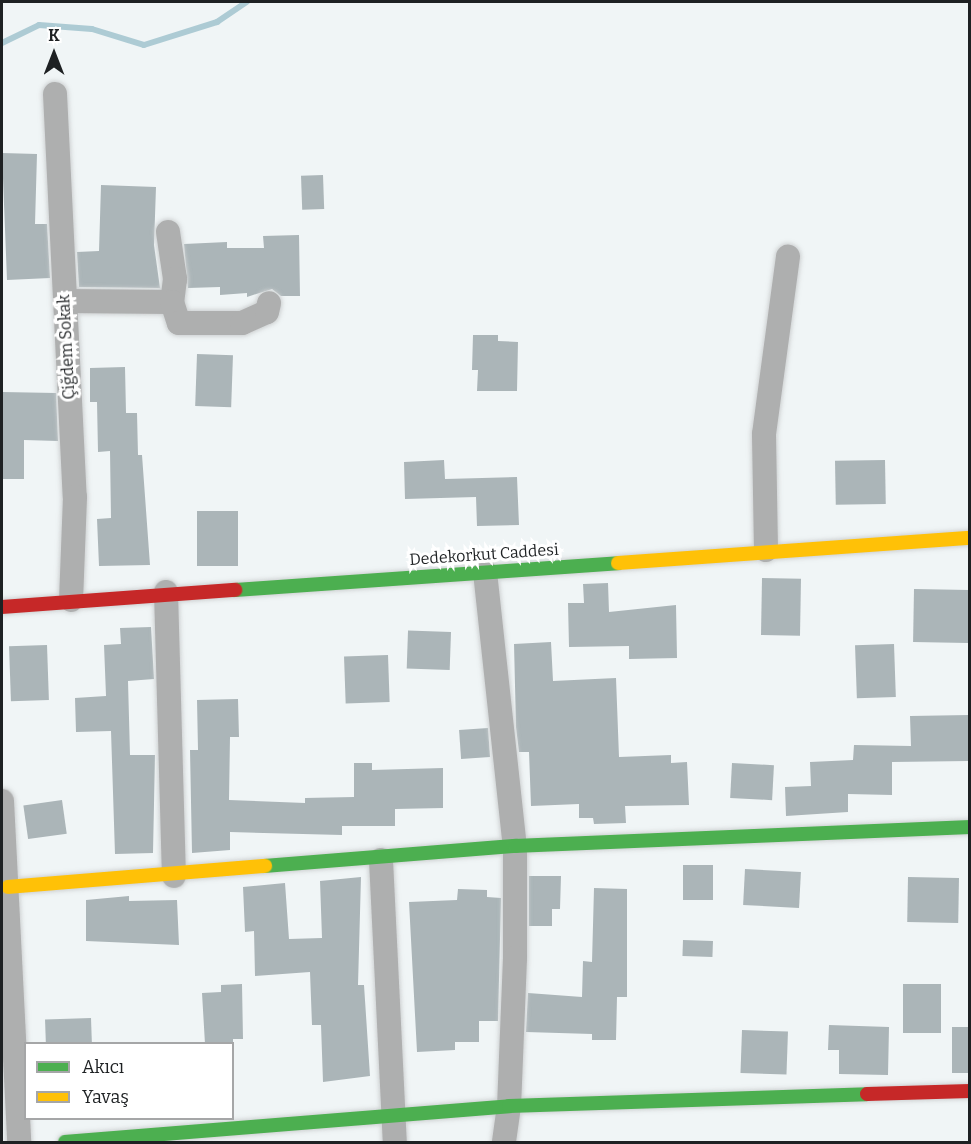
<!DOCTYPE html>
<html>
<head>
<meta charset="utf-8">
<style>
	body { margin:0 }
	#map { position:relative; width:971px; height:1144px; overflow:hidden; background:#f0f5f6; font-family:Bitter,serif }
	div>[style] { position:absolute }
	.stream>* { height:6px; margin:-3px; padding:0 3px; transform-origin:3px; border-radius:3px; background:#adcbd4 }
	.building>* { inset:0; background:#abb5b8; transform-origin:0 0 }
	.roads { filter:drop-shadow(0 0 2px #cfd2d3) drop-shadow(0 0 2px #cfd2d3) }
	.street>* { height:24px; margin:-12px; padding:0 12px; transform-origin:12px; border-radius:12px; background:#aeafaf }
	.fast>* { height:14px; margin:-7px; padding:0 7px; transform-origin:7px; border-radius:7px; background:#4caf50 }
	.slow>* { height:14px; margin:-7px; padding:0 7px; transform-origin:7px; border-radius:7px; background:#ffc107 }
	.jam>* { height:14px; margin:-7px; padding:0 7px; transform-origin:7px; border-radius:7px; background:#c62828 }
	span { translate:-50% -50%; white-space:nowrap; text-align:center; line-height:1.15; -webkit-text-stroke:6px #fff; paint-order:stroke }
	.street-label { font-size:16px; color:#1e2123 }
	.frame { position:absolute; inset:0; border:3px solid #1e2123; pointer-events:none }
	.legend { position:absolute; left:24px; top:1042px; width:210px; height:78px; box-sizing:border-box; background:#fff; border:2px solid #a5a6a7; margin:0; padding:8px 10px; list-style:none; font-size:18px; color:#1e2123 }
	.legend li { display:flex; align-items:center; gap:12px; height:30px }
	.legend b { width:30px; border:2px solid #a5a6a7 }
	.north { position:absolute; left:24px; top:24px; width:60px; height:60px; -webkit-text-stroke:4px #fff; paint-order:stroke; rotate:0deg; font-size:16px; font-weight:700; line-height:24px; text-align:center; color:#1e2123 }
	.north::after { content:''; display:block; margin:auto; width:21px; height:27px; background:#1e2123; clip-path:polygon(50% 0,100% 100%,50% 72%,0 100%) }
</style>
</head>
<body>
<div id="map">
	<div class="stream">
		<i style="left:2px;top:43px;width:41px;rotate:-25.9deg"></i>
		<i style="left:39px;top:25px;width:53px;rotate:4.3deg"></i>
		<i style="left:92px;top:29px;width:54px;rotate:17.1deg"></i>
		<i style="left:144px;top:45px;width:77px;rotate:-17.5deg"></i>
		<i style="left:217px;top:22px;width:36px;rotate:-34deg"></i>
	</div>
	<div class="building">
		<i style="clip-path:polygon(2px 153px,37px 154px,35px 224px,47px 224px,50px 278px,7px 280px)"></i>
		<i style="left:323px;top:175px;width:34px;height:22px;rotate:88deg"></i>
		<i style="clip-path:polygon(101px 185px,156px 187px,154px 245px,160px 288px,79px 287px,77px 252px,99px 251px)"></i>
		<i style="clip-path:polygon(299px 235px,300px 296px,281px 296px,272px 289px,247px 297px,247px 293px,220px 295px,220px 287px,188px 288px,184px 244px,227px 242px,227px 248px,264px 248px,263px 236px)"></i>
		<i style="clip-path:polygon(473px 335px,498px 335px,498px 341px,518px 342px,517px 391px,477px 391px,478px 370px,472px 370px)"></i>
		<i style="left:197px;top:354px;width:36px;height:52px;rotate:2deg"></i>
		<i style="clip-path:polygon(125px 367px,126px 413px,137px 413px,138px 455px,142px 455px,150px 565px,99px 566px,97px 519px,111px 518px,110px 451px,98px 452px,97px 402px,90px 402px,90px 368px)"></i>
		<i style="clip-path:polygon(2px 392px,56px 393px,58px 441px,24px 440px,24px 479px,2px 479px)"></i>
		<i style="clip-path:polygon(444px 460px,445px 479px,517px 477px,519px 525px,477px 526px,476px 497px,405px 499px,404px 462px)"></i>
		<i style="left:885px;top:460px;width:44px;height:50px;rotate:89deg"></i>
		<i style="left:197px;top:511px;width:41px;height:55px"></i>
		<i style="left:762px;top:578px;width:39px;height:57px;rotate:1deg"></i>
		<i style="clip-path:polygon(608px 583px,609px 612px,676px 605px,677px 658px,629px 659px,629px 646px,569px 647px,568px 603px,584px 603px,583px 584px)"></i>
		<i style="left:914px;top:589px;width:55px;height:53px;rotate:1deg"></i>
		<i style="clip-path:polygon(151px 627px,154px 679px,128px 681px,130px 755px,155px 755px,153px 853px,115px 854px,111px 731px,76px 732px,75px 698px,106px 696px,104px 645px,121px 644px,120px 628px)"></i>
		<i style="left:451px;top:632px;width:38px;height:43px;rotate:92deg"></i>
		<i style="clip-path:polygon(551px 642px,553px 681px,616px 678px,619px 757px,671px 755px,671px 763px,687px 762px,689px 805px,625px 806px,626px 823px,594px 824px,593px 818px,579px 818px,579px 804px,531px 806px,529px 752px,519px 752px,516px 727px,514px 644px)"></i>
		<i style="left:894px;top:644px;width:53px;height:39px;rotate:88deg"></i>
		<i style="left:47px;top:645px;width:55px;height:38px;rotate:88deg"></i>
		<i style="left:388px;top:655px;width:47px;height:44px;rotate:88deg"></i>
		<i style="clip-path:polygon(238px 699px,239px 737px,230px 737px,229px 800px,305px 803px,305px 798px,354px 797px,354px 763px,372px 763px,372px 770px,443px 768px,443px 808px,395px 809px,395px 826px,342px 826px,342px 835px,230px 832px,230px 850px,192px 853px,190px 750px,198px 750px,197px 700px)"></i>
		<i style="clip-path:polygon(969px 715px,969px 761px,892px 762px,892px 795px,848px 794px,848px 812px,786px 816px,785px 787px,811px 786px,810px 762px,853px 760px,854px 745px,911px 746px,910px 716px)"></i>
		<i style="left:488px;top:728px;width:29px;height:29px;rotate:86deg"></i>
		<i style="left:732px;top:763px;width:42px;height:35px;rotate:3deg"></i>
		<i style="left:62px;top:800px;width:34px;height:39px;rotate:82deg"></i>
		<i style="left:683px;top:865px;width:30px;height:35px"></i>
		<i style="left:745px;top:869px;width:56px;height:36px;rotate:3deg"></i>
		<i style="clip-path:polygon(529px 876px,561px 876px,560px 909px,552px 909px,552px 926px,529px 926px)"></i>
		<i style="clip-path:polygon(361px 877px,358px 985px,364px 985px,370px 1076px,323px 1082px,321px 1025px,312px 1025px,310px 972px,255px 976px,254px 931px,245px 932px,243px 887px,285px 883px,289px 939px,322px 938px,320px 881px)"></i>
		<i style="left:908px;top:877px;width:51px;height:45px;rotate:1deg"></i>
		<i style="clip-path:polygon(594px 888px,627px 889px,627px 997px,617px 997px,616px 1040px,592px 1040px,592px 1034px,526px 1032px,528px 993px,582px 997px,583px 961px,592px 962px)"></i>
		<i style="clip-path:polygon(458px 889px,487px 890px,487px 897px,501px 898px,498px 1021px,479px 1021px,479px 1042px,455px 1042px,455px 1050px,417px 1052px,409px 902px,457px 900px)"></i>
		<i style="clip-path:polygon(129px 896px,129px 901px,177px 900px,179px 945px,86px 941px,86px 900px)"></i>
		<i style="left:683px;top:940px;width:30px;height:16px;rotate:2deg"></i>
		<i style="clip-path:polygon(242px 984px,243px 1039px,233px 1039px,233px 1044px,205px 1044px,202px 993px,221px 992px,221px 985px)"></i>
		<i style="left:941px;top:984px;width:49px;height:38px;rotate:90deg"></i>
		<i style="left:91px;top:1018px;width:26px;height:46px;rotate:88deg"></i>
		<i style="clip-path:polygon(829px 1025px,889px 1027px,888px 1075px,839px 1074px,839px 1050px,828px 1050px)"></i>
		<i style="left:952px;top:1027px;width:17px;height:46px"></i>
		<i style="left:742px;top:1030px;width:46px;height:43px;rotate:2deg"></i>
	</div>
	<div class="roads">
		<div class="street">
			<i style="left:55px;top:94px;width:403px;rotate:87.2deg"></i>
			<i style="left:75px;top:497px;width:103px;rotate:92.2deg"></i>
			<i style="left:168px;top:232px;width:48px;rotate:81.5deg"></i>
			<i style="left:175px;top:279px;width:23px;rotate:97deg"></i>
			<i style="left:65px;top:301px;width:107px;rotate:0.5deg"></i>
			<i style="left:172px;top:302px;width:22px;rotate:72deg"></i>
			<i style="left:179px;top:323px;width:63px"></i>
			<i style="left:242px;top:323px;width:27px;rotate:-24deg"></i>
			<i style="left:267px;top:312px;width:9px;rotate:-77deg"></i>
			<i style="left:766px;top:550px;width:116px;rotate:-91deg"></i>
			<i style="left:764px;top:434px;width:179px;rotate:-82.3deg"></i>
			<i style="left:485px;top:572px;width:276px;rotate:83.8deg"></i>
			<i style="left:515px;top:846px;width:112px;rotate:90deg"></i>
			<i style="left:515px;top:958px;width:148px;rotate:92.3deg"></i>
			<i style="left:509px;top:1106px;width:36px;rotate:98deg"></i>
			<i style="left:166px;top:592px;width:284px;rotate:88.4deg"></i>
			<i style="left:2px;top:801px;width:341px;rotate:87.1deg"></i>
			<i style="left:381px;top:860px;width:282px;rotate:87.2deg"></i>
		</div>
		<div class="fast">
			<i style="left:235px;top:590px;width:384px;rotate:-4deg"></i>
			<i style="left:265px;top:866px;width:251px;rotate:-4.6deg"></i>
			<i style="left:515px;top:846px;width:455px;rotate:-2.4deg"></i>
			<i style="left:65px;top:1142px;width:445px;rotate:-4.6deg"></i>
			<i style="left:509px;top:1106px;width:358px;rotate:-1.9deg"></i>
		</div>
		<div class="slow">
			<i style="left:618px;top:563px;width:353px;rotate:-4.1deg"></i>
			<i style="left:8px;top:887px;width:258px;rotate:-4.7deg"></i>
		</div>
		<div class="jam">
			<i style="left:2px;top:607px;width:234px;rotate:-4.2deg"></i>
			<i style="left:867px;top:1094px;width:103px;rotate:-1.7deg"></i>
		</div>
	</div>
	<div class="street-label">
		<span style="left:67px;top:347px;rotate:-93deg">Çiğdem Sokak</span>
		<span style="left:484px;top:555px;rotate:-4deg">Dedekorkut Caddesi</span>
	</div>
	<div class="frame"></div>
	<ul class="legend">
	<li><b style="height:8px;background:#4caf50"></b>Akıcı</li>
	<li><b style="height:8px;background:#ffc107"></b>Yavaş</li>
	</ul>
	<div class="north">K</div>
</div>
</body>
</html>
